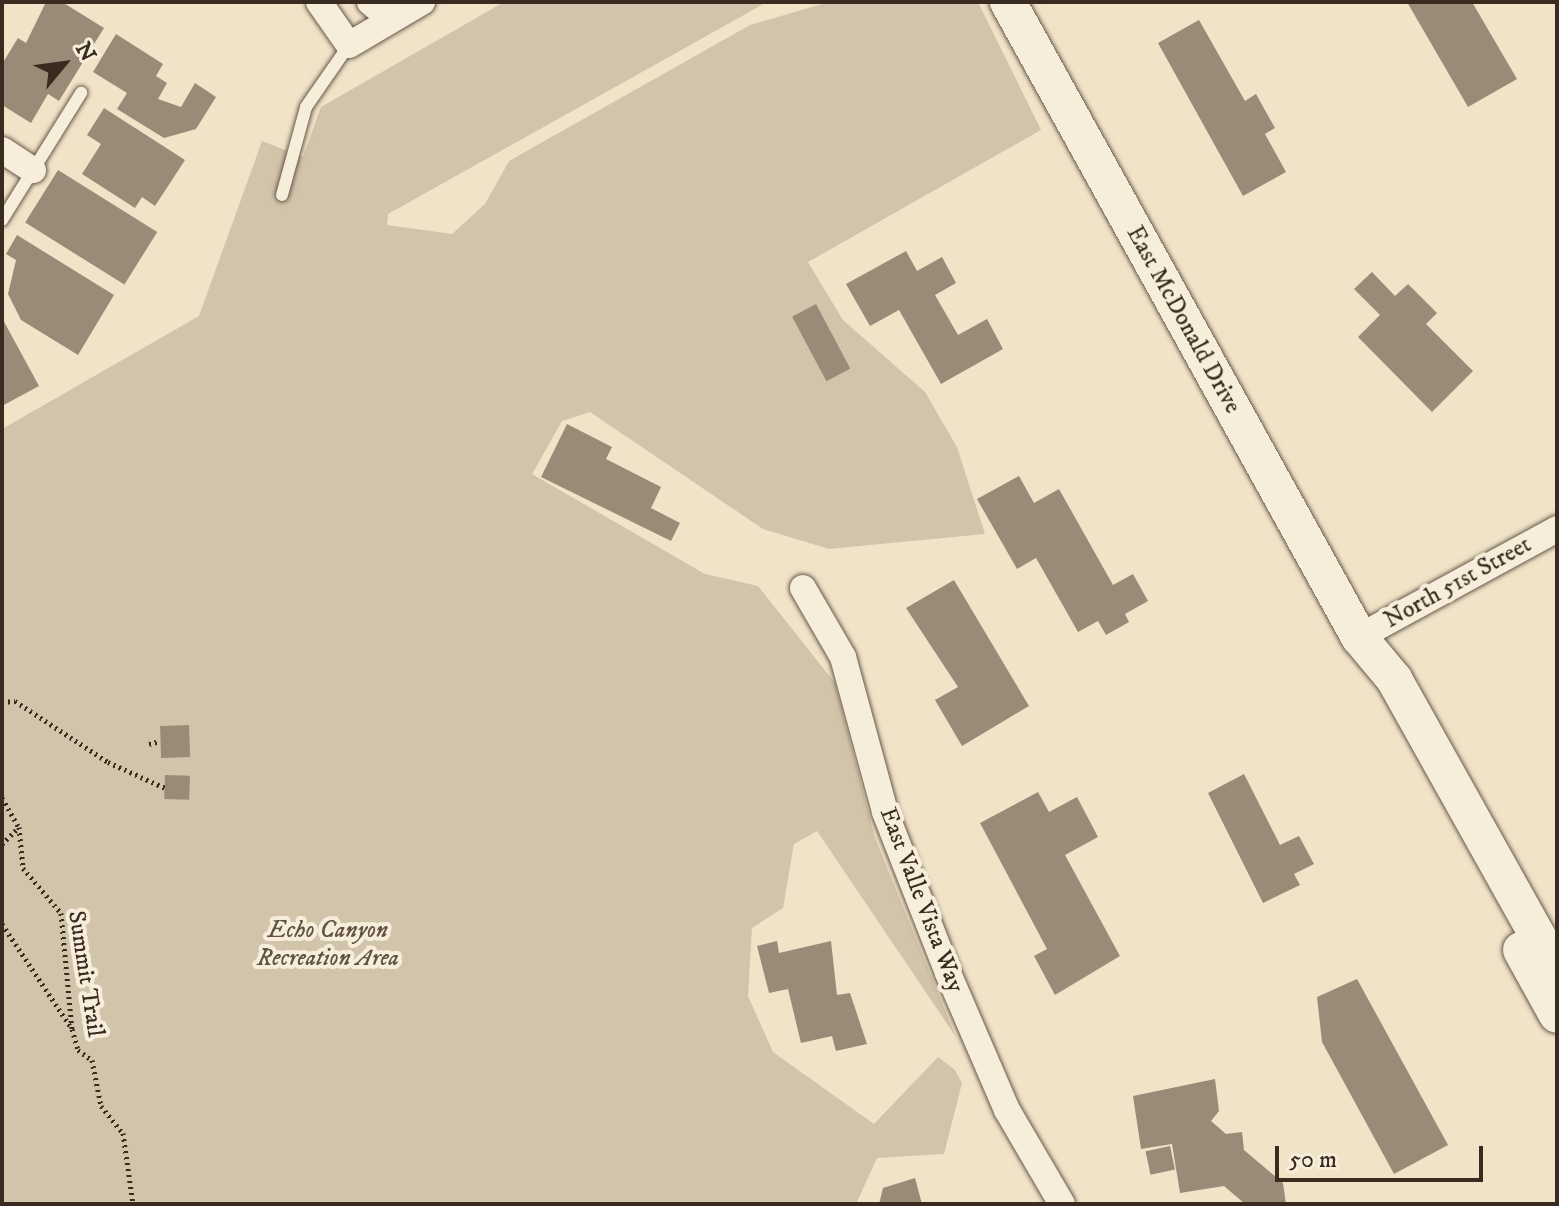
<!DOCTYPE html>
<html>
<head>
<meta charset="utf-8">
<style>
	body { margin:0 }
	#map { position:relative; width:1559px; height:1206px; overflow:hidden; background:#f1e3c8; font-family:"IM FELL DW Pica",serif }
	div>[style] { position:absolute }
	.green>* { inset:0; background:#d2c4ab }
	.building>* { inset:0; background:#998b77; transform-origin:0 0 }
	.path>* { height:5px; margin-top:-2.5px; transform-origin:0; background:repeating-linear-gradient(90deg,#3a2b20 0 2px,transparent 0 6px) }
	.roads { filter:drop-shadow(0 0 2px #68594a) drop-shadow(0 0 2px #68594a) }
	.lane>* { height:12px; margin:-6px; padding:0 6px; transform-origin:6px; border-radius:6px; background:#f6eddb }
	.street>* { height:26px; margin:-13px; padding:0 13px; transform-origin:13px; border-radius:13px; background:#f6eddb }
	.secondary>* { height:36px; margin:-18px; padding:0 18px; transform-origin:18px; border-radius:18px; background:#f6eddb }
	span { translate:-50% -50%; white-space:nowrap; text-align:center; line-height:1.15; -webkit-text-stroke:8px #f6eddb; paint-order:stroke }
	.street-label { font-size:24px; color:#3a2b20 }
	.park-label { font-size:24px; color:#605143; font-style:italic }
	.frame { position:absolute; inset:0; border:4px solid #3a2b20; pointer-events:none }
	.north { position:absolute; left:24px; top:24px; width:80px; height:80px; -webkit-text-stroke:6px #f6eddb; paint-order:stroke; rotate:61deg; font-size:22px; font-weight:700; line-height:32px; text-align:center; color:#3a2b20 }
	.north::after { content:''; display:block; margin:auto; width:28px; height:36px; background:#3a2b20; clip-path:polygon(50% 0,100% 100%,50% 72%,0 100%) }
	.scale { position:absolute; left:1275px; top:1146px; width:208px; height:36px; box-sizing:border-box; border:4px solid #3a2b20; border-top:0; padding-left:10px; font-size:24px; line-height:28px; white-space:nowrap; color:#3a2b20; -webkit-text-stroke:6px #f6eddb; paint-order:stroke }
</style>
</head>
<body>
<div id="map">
	<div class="green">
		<i style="clip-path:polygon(504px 2px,767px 2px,388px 214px,387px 225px,452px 234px,485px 204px,509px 161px,750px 25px,829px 2px,978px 2px,1041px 130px,808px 262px,843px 320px,925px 392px,957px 447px,985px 534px,829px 549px,763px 529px,590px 412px,562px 421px,532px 474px,705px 574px,758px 586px,835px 683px,875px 838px,956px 1037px,817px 831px,794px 844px,783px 908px,752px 928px,748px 996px,773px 1052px,874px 1124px,938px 1057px,955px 1070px,962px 1083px,944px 1154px,877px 1158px,856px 1204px,2px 1204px,2px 429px,199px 316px,262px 141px,303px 157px,321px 107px)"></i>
	</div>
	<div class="building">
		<i style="clip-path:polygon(46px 2px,62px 2px,104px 28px,59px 101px,48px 94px,31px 123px,2px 105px,2px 64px,18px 38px,26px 43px)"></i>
		<i style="clip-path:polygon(1407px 2px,1472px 2px,1517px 79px,1468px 107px)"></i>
		<i style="clip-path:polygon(1199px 20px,1245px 101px,1256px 94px,1275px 128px,1265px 134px,1286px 172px,1243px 196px,1158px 43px)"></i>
		<i style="clip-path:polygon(116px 34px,163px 64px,156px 76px,167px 83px,158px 99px,181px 107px,195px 83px,216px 97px,196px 129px,164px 138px,117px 109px,127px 93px,93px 72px)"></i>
		<i style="clip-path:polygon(104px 108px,185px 160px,155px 206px,142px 197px,135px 208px,82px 174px,101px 144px,87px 135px)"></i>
		<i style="left:58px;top:170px;width:117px;height:62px;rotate:32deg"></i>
		<i style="clip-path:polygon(17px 235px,114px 295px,78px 355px,21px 320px,8px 294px,16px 260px,6px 254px)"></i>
		<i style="clip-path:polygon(906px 251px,917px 271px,942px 257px,956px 283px,935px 295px,958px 335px,987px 319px,1003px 349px,941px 384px,899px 310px,870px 326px,846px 284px)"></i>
		<i style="clip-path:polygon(1372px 272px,1395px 296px,1408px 284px,1437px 313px,1426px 324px,1473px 371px,1432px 412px,1358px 337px,1380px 315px,1354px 289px)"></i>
		<i style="left:816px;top:304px;width:73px;height:27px;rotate:62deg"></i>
		<i style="clip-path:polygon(2px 318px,39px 386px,2px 406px)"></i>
		<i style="clip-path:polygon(567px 424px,612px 447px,606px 459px,661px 487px,651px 508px,680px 523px,671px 541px,541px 477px)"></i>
		<i style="clip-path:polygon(1019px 476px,1034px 503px,1059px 489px,1113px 585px,1133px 574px,1148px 601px,1125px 614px,1129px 622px,1106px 635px,1098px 621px,1078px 632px,1036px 558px,1017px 569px,977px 499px)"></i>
		<i style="clip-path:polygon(954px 580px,1029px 706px,962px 746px,935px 700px,958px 687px,906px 608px)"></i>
		<i style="left:189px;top:725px;width:32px;height:29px;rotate:88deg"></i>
		<i style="clip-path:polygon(1244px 774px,1280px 845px,1299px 836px,1314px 864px,1294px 874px,1300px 885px,1263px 903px,1208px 793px)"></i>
		<i style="left:165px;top:775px;width:25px;height:24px;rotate:2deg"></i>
		<i style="clip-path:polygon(1038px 792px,1049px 812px,1077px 797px,1098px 837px,1065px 855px,1120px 956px,1055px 995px,1034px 956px,1047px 949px,980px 823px)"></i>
		<i style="clip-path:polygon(777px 941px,779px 953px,831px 941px,837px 995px,850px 993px,867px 1044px,836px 1051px,832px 1036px,801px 1043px,788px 989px,769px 993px,757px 946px)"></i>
		<i style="clip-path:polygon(1357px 979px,1448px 1145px,1394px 1174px,1322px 1042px,1317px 997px)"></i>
		<i style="clip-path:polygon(1215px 1079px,1219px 1111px,1211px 1121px,1226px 1134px,1242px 1132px,1244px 1150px,1283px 1183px,1286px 1204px,1245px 1204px,1224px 1186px,1180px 1193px,1172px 1144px,1141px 1149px,1133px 1096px)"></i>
		<i style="left:1170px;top:1146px;width:24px;height:25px;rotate:78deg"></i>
		<i style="clip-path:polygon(915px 1178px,922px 1204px,879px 1204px,883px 1188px)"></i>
	</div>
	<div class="path">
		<i style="left:2px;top:702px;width:13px;rotate:-4deg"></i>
		<i style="left:15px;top:701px;width:111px;rotate:33.3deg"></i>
		<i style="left:108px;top:762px;width:63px;rotate:24.5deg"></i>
		<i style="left:149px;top:744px;width:11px;rotate:-15deg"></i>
		<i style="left:2px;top:798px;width:34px;rotate:60deg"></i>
		<i style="left:19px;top:827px;width:41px;rotate:84.4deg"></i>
		<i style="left:23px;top:868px;width:59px;rotate:49.8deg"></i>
		<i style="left:61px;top:913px;width:117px;rotate:84.6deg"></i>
		<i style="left:72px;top:1029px;width:22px;rotate:74deg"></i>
		<i style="left:78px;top:1050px;width:17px;rotate:36deg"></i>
		<i style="left:92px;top:1060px;width:47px;rotate:78.9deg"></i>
		<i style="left:101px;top:1106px;width:35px;rotate:51deg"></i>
		<i style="left:123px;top:1133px;width:72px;rotate:82deg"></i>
		<i style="left:2px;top:844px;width:23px;rotate:-45deg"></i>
		<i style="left:2px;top:924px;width:123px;rotate:56.3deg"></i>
	</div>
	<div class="roads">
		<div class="lane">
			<i style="left:282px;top:195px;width:91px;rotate:-74.7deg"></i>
			<i style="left:306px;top:107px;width:75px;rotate:-55.3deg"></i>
			<i style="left:2px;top:220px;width:150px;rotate:-58.1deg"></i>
		</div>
		<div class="street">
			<i style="left:319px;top:2px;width:52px;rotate:55.1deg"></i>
			<i style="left:349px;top:45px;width:85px;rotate:-30.5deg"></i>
			<i style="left:370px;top:2px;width:26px;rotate:40deg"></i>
			<i style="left:2px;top:150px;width:37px;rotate:33deg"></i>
			<i style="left:803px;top:588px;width:80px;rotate:59.9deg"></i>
			<i style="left:843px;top:657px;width:161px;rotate:74.8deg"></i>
			<i style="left:885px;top:812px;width:173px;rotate:68.6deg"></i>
			<i style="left:948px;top:973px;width:149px;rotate:66.7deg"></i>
			<i style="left:1007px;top:1110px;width:109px;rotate:59.7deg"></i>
			<i style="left:1359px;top:637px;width:226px;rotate:-28.6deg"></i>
		</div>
		<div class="secondary">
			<i style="left:1008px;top:2px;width:726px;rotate:61.07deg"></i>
			<i style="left:1359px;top:637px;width:55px;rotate:50.2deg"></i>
			<i style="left:1394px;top:679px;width:334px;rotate:60.8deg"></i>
			<i style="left:1521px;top:950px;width:74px;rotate:61deg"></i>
		</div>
	</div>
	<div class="street-label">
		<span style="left:1183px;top:320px;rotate:61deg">East McDonald Drive</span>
		<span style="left:1458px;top:583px;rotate:-29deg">North 51st Street</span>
		<span style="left:921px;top:900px;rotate:69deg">East Valle Vista Way</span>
		<span style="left:85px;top:974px;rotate:81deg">Summit Trail</span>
	</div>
	<div class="park-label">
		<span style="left:328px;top:945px">Echo Canyon<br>Recreation Area</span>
	</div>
	<div class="frame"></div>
	<div class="north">N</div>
	<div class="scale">50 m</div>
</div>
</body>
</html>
